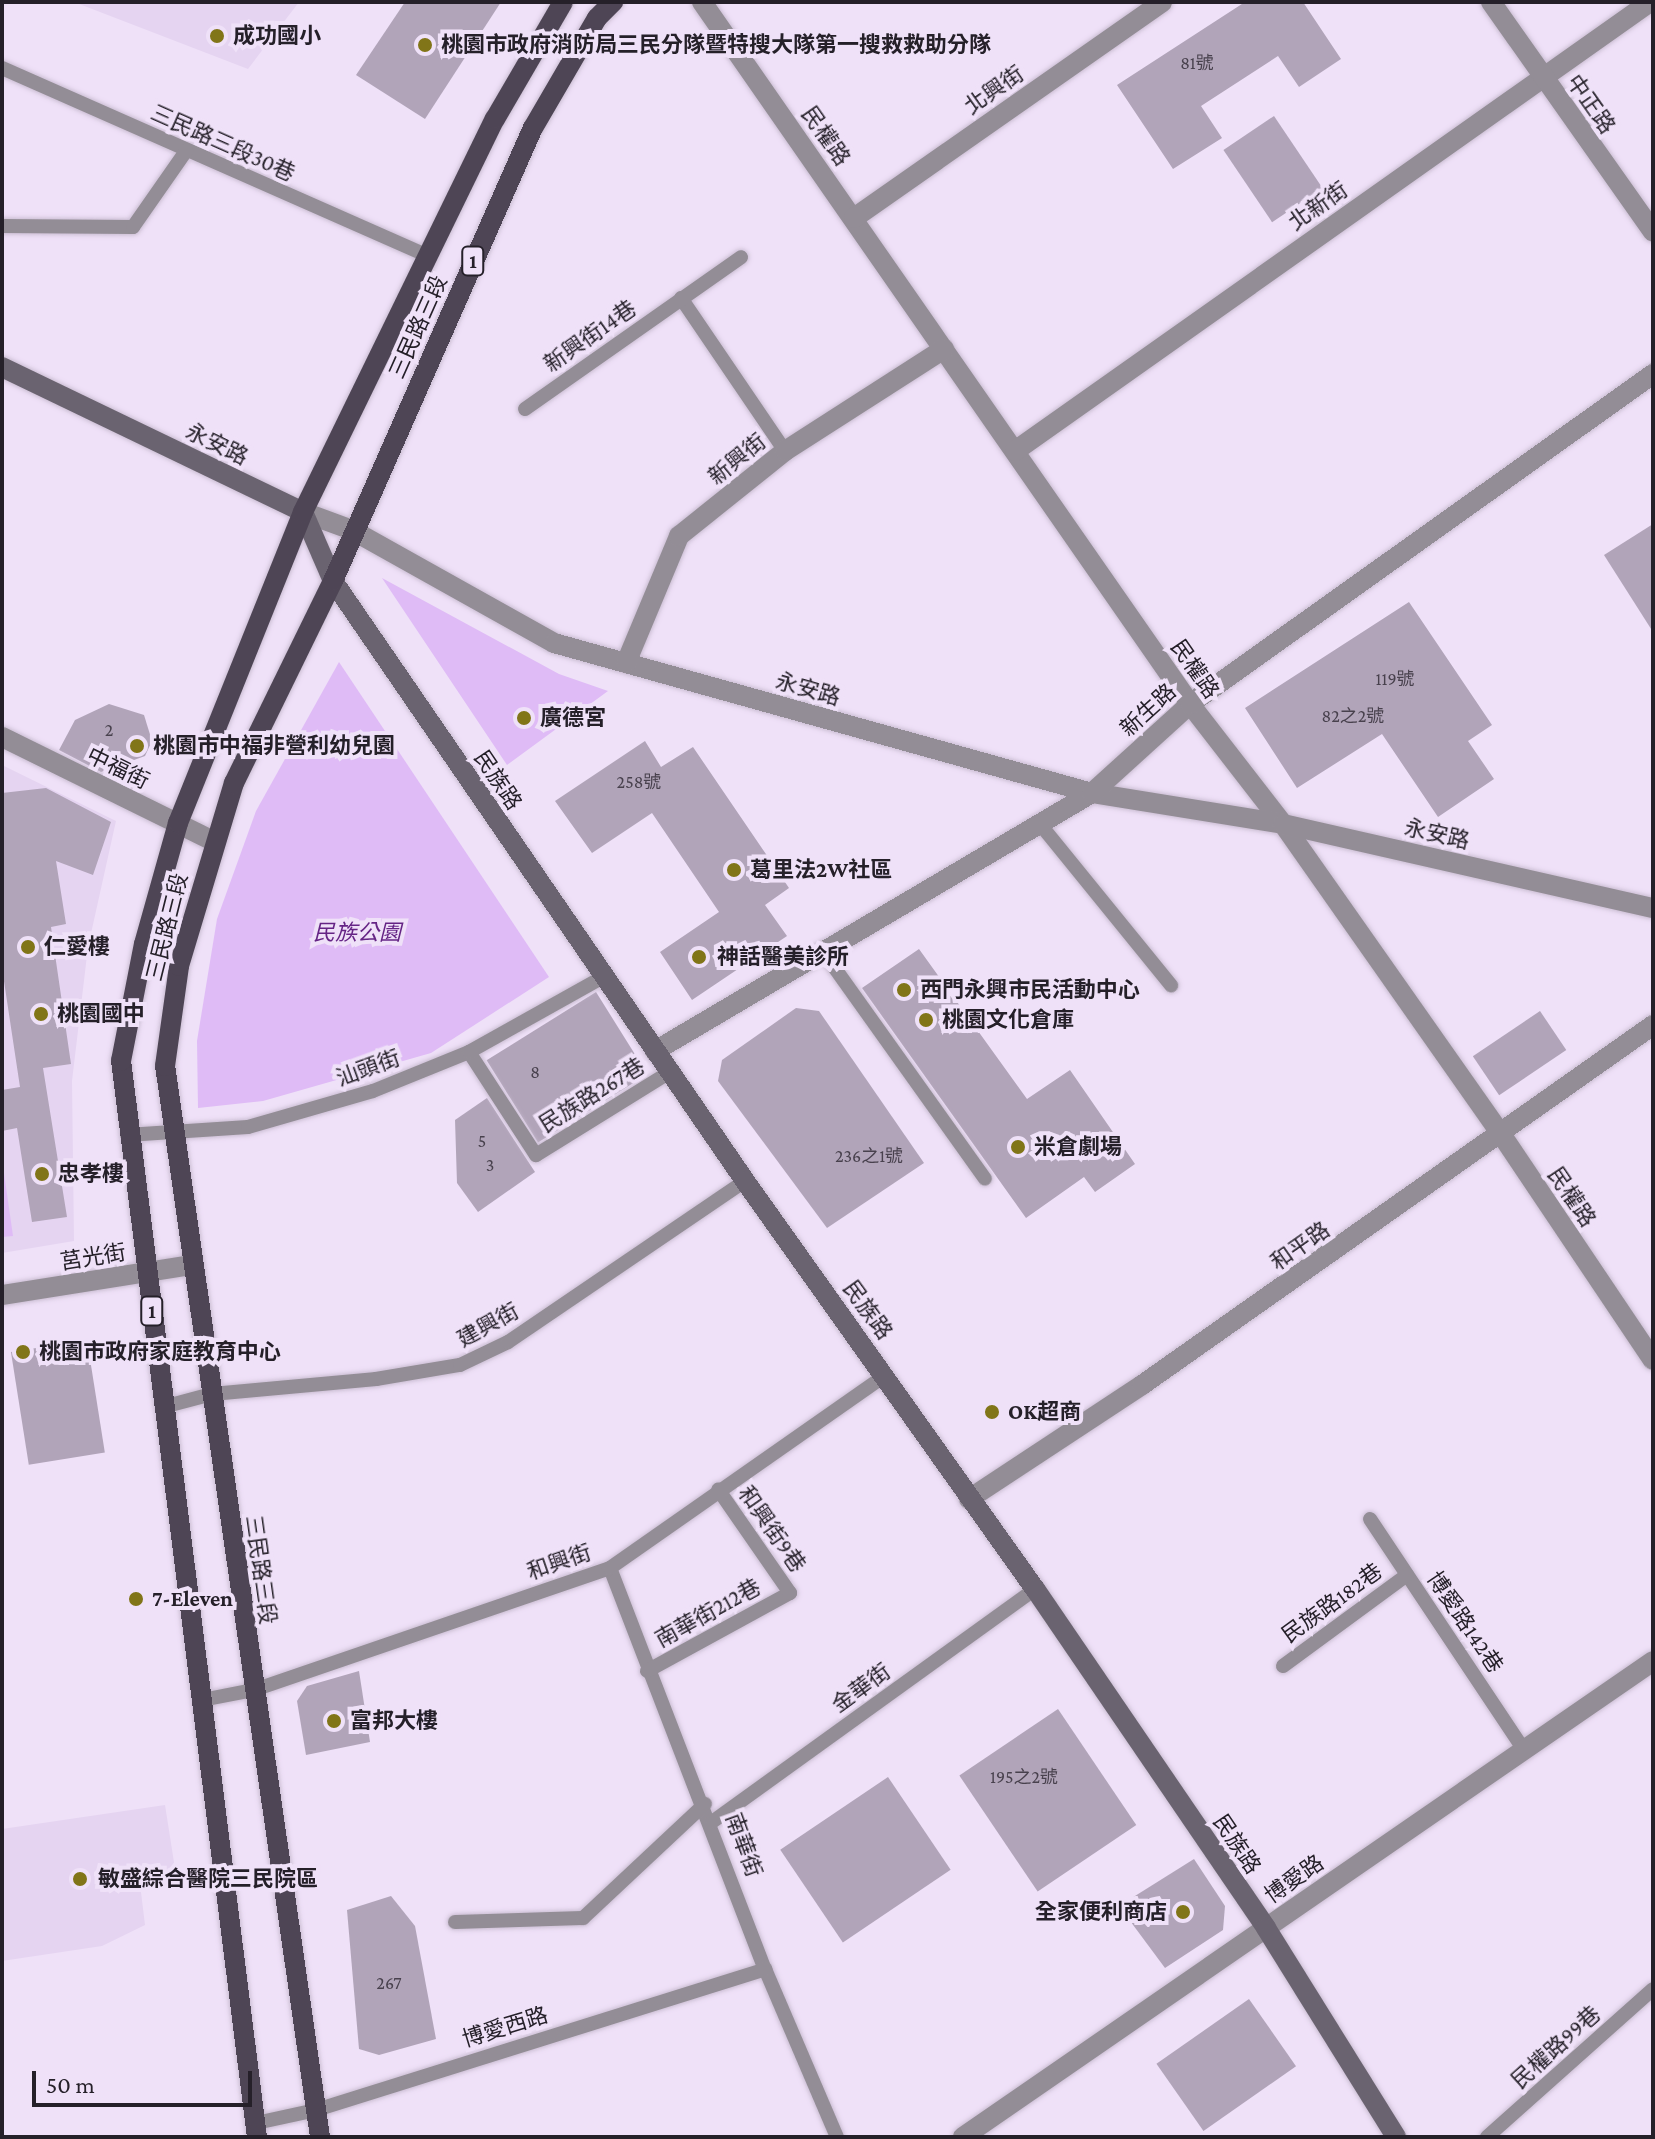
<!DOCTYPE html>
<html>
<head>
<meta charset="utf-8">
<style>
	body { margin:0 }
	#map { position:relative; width:1655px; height:2139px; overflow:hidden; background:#efe1f8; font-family:"Crimson Pro","Noto Sans TC",serif }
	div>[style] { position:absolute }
	.built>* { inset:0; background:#e5d4f1 }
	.green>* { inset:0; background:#dfbbf6 }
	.building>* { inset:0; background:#b1a4b9; transform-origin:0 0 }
	.roads { filter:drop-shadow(0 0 2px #cbbed3) drop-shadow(0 0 2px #cbbed3) }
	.service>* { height:14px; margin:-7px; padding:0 7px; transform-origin:7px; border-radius:7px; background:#938d96 }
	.minor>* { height:20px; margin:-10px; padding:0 10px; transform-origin:10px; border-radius:10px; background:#938d96 }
	.tertiary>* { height:20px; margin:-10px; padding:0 10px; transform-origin:10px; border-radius:10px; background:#938d96 }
	.secondary>* { height:20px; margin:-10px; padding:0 10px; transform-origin:10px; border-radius:10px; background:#6a6370 }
	.primary>* { height:20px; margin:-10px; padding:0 10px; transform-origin:10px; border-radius:10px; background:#4e4555 }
	.dots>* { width:22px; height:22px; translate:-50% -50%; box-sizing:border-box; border:4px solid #efe1f8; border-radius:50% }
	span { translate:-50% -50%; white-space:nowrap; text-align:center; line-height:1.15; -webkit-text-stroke:8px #efe1f8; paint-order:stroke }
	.number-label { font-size:18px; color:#48414d }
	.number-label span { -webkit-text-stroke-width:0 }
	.shield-label span { padding:2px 6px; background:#efe1f8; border:2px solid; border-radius:6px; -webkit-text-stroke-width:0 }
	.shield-label { font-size:20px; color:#252029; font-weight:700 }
	.poi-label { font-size:22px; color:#252029; font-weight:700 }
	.left { translate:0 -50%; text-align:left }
	.right { translate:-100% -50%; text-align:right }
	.street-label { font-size:22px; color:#252029 }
	.park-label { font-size:22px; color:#652485; font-style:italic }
	.frame { position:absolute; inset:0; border:4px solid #252029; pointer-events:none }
	.scale { position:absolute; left:32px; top:2071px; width:220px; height:36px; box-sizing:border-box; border:4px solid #252029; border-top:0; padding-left:10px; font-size:24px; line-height:28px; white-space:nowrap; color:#252029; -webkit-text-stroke:6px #efe1f8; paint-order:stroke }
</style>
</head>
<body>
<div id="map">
	<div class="built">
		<i style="clip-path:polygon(74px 2px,299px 2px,248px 69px)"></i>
		<i style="clip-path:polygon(2px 765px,116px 821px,88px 947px,72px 1081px,74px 1241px,2px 1253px)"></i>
		<i style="clip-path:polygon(165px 1805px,176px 1875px,140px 1884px,145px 1925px,102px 1946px,2px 1961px,2px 1829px)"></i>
	</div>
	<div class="green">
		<i style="clip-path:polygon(382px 578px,559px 674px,608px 691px,507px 765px)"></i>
		<i style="clip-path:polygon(339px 662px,549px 977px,431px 1053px,263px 1101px,198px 1108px,197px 1041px,217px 919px,256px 811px)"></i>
		<i style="clip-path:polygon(2px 1159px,13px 1236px,2px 1237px)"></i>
	</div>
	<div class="building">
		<i style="clip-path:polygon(405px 2px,501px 2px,425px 119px,356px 75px)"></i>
		<i style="clip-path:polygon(1245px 2px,1303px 2px,1341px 59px,1299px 87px,1278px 56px,1201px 106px,1222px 138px,1173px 169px,1117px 85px)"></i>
		<i style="left:1274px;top:116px;width:87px;height:61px;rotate:56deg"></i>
		<i style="clip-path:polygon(1653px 524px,1653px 632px,1604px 555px)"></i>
		<i style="clip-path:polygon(1409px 602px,1492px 725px,1468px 741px,1494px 779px,1438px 817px,1382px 734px,1297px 788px,1245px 708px)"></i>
		<i style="clip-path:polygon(109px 704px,144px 715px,152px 741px,145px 756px,101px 772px,59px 750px,75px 720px)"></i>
		<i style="clip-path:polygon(645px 741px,661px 767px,693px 747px,789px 888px,765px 905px,787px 936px,692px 1000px,660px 952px,719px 912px,652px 813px,592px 853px,555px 801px)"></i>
		<i style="clip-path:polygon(46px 788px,111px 822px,93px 875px,56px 861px,66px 924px,51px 927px,71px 1064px,43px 1068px,67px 1217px,32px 1222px,17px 1128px,2px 1131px,2px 1090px,20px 1087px,2px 968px,2px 793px)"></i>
		<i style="clip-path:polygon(919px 949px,1027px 1099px,1070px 1070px,1135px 1164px,1095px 1192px,1084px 1177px,1026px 1218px,862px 988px)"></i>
		<i style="left:596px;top:992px;width:97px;height:129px;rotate:58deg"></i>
		<i style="clip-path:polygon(796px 1008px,819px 1011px,924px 1163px,827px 1228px,718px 1081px,722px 1060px)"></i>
		<i style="left:1540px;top:1011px;width:47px;height:81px;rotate:56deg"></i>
		<i style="clip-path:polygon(487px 1098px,535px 1172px,478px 1212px,457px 1183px,455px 1120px)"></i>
		<i style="left:87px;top:1340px;width:114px;height:77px;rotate:81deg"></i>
		<i style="clip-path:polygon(359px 1671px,370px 1742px,306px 1755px,297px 1701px,307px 1686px)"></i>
		<i style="left:1058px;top:1709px;width:140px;height:119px;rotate:56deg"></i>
		<i style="left:888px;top:1777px;width:112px;height:130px;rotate:56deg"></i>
		<i style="clip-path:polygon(1194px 1859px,1225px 1906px,1223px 1930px,1165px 1968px,1119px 1906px)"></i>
		<i style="clip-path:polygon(391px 1896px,415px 1926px,436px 2039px,379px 2055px,359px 2049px,347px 1910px)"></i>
		<i style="left:1249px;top:1999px;width:82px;height:113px;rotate:55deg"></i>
	</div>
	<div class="roads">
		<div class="service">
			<i style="left:2px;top:68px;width:466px;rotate:23.8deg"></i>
			<i style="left:2px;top:226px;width:131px;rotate:0.4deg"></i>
			<i style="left:133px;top:227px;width:93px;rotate:-55.1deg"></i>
			<i style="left:681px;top:298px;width:185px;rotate:55.8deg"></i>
			<i style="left:525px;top:409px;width:264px;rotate:-35.1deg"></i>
			<i style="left:1040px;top:824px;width:208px;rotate:50.9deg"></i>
			<i style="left:824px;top:953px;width:277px;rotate:54.5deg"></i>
			<i style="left:469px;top:1052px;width:123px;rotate:57deg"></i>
			<i style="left:536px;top:1155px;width:158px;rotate:-31.8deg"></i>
			<i style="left:127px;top:1135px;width:121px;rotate:-3.8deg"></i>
			<i style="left:248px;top:1127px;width:130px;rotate:-16.1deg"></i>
			<i style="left:373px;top:1091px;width:104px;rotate:-22.1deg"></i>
			<i style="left:469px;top:1052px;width:154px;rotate:-29.2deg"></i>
			<i style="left:163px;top:1407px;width:51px;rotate:-14.9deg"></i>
			<i style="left:212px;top:1394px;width:165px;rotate:-5.2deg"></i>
			<i style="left:376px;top:1379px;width:85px;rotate:-9.5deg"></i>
			<i style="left:460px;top:1365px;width:53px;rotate:-25.6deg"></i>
			<i style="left:508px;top:1342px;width:287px;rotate:-34.2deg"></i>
			<i style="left:1370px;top:1519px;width:278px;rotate:56.3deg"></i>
			<i style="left:610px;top:1568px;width:430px;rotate:68.9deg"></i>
			<i style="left:765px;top:1969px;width:183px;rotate:66.8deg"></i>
			<i style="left:1283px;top:1666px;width:154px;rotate:-36.3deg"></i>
			<i style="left:647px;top:1671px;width:163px;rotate:-28.6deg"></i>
			<i style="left:790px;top:1593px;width:126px;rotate:-124.7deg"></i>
			<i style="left:202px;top:1700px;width:53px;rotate:-10.9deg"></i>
			<i style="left:254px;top:1690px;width:376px;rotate:-18.9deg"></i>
			<i style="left:610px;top:1568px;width:337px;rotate:-35deg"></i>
			<i style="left:712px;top:1822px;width:398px;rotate:-35.8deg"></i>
			<i style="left:455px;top:1922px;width:128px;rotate:-1.8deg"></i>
			<i style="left:583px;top:1918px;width:167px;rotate:-43.1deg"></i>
			<i style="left:256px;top:2123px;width:61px;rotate:-12.2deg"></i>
			<i style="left:316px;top:2110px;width:471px;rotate:-17.4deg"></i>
			<i style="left:1487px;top:2137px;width:222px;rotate:-41.7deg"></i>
		</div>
		<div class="minor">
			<i style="left:702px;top:2px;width:855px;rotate:55.19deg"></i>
			<i style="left:1190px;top:704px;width:152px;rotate:52.2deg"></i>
			<i style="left:1283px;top:824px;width:379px;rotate:54.9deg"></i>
			<i style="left:1501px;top:1134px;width:272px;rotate:56.1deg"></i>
			<i style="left:854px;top:218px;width:376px;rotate:-35deg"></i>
			<i style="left:1015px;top:451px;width:778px;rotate:-35.26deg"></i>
			<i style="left:303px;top:512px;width:52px;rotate:20.2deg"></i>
			<i style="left:352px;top:530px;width:231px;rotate:29.2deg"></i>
			<i style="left:554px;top:643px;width:559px;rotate:15.58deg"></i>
			<i style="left:1092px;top:793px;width:193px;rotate:9.2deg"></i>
			<i style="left:1283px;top:824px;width:379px;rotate:12.8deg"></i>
			<i style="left:626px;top:663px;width:138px;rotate:-67.3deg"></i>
			<i style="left:679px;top:536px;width:136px;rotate:-38.7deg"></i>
			<i style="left:785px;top:451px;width:189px;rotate:-32.7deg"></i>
			<i style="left:2px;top:737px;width:235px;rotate:26.2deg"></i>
			<i style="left:655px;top:1051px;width:507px;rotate:-30.56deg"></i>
			<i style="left:1092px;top:793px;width:132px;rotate:-42.2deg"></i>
			<i style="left:1190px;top:704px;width:569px;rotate:-35.48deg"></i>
			<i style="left:2px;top:1295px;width:192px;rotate:-9deg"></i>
			<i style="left:969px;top:1499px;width:207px;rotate:-33.4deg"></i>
			<i style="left:1142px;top:1385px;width:625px;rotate:-35.16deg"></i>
			<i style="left:963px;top:2137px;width:838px;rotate:-34.6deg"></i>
		</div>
		<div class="tertiary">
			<i style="left:1491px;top:2px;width:281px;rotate:54.8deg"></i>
		</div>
		<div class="secondary">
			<i style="left:2px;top:367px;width:334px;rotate:25.7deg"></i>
			<i style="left:303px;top:512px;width:75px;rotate:66.5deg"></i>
			<i style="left:333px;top:581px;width:728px;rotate:55.52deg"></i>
			<i style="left:745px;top:1181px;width:501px;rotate:54.6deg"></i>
			<i style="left:1035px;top:1589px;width:410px;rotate:55.7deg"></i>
			<i style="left:1266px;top:1928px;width:246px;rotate:58.1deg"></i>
		</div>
		<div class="primary">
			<i style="left:257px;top:2137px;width:1085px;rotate:-97.2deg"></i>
			<i style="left:121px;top:1061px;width:119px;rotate:-78.9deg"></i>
			<i style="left:144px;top:944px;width:126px;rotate:-74.3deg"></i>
			<i style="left:178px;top:823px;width:335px;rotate:-68.1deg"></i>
			<i style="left:303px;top:512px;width:437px;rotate:-64deg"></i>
			<i style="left:495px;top:119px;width:135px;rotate:-59.8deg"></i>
			<i style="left:320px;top:2137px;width:1082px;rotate:-98.23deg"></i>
			<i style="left:165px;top:1066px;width:101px;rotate:-82deg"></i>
			<i style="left:179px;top:966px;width:191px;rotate:-73.3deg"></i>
			<i style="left:234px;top:783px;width:225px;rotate:-63.9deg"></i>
			<i style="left:333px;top:581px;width:495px;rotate:-66.2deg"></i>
			<i style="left:533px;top:128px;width:127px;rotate:-59.8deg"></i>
			<i style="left:597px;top:18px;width:23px;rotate:-45deg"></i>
		</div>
	</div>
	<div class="dots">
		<i style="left:217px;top:36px;background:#817518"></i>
		<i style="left:425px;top:45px;background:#817518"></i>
		<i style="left:524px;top:718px;background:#817518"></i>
		<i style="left:137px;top:746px;background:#817518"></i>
		<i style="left:734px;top:870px;background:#817518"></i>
		<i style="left:28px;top:947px;background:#817518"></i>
		<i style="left:699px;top:957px;background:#817518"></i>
		<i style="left:904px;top:990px;background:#817518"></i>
		<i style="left:41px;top:1014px;background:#817518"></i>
		<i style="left:926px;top:1020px;background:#817518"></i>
		<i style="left:1018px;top:1147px;background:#817518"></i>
		<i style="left:42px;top:1174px;background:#817518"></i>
		<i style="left:23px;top:1352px;background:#817518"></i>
		<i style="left:992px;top:1412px;background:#817518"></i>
		<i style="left:136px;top:1599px;background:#817518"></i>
		<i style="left:334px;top:1721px;background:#817518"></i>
		<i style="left:80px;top:1879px;background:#817518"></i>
		<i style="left:1183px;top:1912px;background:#817518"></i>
	</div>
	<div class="number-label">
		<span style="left:1197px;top:63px">81號</span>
		<span style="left:1395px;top:679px">119號</span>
		<span style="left:1353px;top:716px">82之2號</span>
		<span style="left:109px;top:730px">2</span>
		<span style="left:639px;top:782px">258號</span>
		<span style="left:535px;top:1072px">8</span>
		<span style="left:482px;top:1141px">5</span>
		<span style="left:869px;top:1156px">236之1號</span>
		<span style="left:490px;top:1165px">3</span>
		<span style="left:1024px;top:1777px">195之2號</span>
		<span style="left:389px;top:1983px">267</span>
	</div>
	<div class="shield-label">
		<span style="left:473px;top:261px">1</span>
		<span style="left:152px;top:1311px">1</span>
	</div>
	<div class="poi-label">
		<span class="left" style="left:233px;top:36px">成功國小</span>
		<span class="left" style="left:441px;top:45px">桃園市政府消防局三民分隊暨特搜大隊第一搜救救助分隊</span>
		<span class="left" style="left:540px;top:718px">廣德宮</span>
		<span class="left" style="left:153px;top:746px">桃園市中福非營利幼兒園</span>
		<span class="left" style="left:750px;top:870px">葛里法2W社區</span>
		<span class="left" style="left:44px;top:947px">仁愛樓</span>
		<span class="left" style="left:717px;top:957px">神話醫美診所</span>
		<span class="left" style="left:920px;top:990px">西門永興市民活動中心</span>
		<span class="left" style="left:57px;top:1014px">桃園國中</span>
		<span class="left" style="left:942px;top:1020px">桃園文化倉庫</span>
		<span class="left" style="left:1034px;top:1147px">米倉劇場</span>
		<span class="left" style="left:58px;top:1174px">忠孝樓</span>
		<span class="left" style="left:39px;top:1352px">桃園市政府家庭教育中心</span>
		<span class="left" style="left:1008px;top:1412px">OK超商</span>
		<span class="left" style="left:152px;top:1599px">7-Eleven</span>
		<span class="left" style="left:350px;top:1721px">富邦大樓</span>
		<span class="left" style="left:98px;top:1879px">敏盛綜合醫院三民院區</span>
		<span class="right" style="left:1167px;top:1912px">全家便利商店</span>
	</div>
	<div class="street-label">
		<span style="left:994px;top:90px;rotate:-35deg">北興街</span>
		<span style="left:1591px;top:104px;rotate:55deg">中正路</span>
		<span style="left:826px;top:136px;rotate:55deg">民權路</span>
		<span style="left:223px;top:143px;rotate:24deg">三民路三段30巷</span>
		<span style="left:1318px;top:206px;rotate:-35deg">北新街</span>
		<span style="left:418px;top:327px;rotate:-66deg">三民路三段</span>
		<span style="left:590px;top:336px;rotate:-35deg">新興街14巷</span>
		<span style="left:217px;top:444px;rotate:26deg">永安路</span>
		<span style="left:737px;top:459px;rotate:-39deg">新興街</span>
		<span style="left:1195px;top:669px;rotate:55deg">民權路</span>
		<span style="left:808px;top:689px;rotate:16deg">永安路</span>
		<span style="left:1148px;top:710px;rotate:-42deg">新生路</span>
		<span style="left:118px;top:768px;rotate:26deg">中福街</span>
		<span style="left:498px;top:780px;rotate:56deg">民族路</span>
		<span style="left:1437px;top:834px;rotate:13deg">永安路</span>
		<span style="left:167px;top:927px;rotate:-76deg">三民路三段</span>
		<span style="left:368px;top:1068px;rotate:-20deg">汕頭街</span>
		<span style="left:592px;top:1095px;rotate:-32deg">民族路267巷</span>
		<span style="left:1572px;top:1197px;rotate:56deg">民權路</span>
		<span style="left:1300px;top:1246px;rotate:-35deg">和平路</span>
		<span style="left:93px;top:1257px;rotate:-9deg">莒光街</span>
		<span style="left:868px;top:1310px;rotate:54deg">民族路</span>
		<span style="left:488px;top:1325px;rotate:-29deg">建興街</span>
		<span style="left:772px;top:1529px;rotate:55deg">和興街9巷</span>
		<span style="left:559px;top:1562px;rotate:-19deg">和興街</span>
		<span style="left:261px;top:1570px;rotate:82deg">三民路三段</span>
		<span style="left:1332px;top:1603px;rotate:-36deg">民族路182巷</span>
		<span style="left:708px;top:1613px;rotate:-29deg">南華街212巷</span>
		<span style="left:1465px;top:1622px;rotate:56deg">博愛路142巷</span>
		<span style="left:861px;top:1688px;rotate:-36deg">金華街</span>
		<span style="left:1237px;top:1844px;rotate:56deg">民族路</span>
		<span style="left:744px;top:1845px;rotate:70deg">南華街</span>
		<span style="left:1294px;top:1879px;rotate:-35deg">博愛路</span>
		<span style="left:505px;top:2027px;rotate:-17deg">博愛西路</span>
		<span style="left:1556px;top:2047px;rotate:-42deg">民權路99巷</span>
	</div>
	<div class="park-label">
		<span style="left:357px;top:933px">民族公園</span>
	</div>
	<div class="frame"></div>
	<div class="scale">50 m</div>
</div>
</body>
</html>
